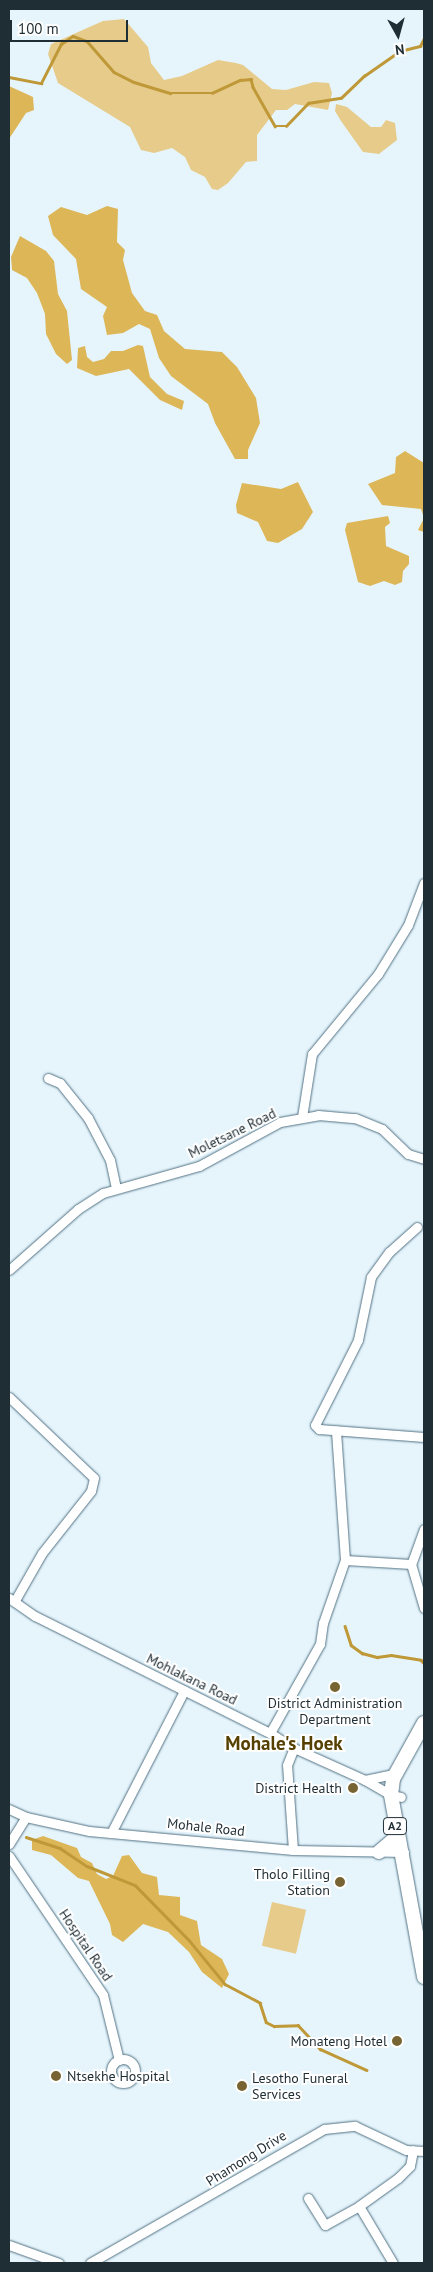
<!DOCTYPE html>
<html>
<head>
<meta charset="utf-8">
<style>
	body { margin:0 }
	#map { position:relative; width:433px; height:2272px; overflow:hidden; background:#e6f5fc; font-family:"PT Sans",sans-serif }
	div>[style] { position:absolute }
	.green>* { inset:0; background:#e7cb8b; transform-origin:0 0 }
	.forest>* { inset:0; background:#ddb658 }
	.stream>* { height:2.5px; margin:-1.25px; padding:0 1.25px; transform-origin:1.25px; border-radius:1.25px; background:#bf9837 }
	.roads { filter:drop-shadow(0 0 1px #517183) drop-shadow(0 0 1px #517183) }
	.street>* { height:9px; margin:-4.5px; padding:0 4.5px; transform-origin:4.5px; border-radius:4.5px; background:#fff }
	.street>.ring { margin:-4.5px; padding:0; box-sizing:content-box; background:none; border:9px solid #fff; border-radius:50% }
	.primary>* { height:14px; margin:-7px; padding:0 7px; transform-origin:7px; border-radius:7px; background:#fff }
	.dots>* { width:14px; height:14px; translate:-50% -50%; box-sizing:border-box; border:2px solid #fff; border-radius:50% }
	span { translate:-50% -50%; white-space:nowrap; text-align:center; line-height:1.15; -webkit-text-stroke:4px #fff; paint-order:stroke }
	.shield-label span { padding:1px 4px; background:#fff; border:1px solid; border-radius:4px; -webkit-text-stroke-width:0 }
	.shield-label { font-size:12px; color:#1f2d34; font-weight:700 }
	.street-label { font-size:14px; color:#1f2d34 }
	.poi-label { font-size:14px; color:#1f2d34 }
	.right { translate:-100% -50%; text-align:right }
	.left { translate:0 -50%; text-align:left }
	.district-label { font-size:19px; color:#564000; font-weight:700 }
	.frame { position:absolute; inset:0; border:10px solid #1f2d34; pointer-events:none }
	.north { position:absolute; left:373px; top:10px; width:50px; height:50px; -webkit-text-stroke:4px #fff; paint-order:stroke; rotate:173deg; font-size:14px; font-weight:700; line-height:20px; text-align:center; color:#1f2d34 }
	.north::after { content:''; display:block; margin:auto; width:18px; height:22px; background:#1f2d34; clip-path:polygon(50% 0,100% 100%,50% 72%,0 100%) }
	.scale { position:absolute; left:10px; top:20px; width:118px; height:22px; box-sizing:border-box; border:2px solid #1f2d34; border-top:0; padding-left:6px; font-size:15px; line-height:18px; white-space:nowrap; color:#1f2d34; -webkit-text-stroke:4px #fff; paint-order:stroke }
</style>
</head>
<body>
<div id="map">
	<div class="green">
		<i style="clip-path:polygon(124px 19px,148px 47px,151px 63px,164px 80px,182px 76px,218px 60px,236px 63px,243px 65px,272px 89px,286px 90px,314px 82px,329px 83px,332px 93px,328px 110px,295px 104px,287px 110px,276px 110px,257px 135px,257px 161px,246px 162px,228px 183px,218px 190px,212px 189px,205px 177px,191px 170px,185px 157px,172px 148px,154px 153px,141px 150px,130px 127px,58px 83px,48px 54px,51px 44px,103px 21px)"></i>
		<i style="clip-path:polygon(336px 104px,347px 107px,371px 127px,381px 127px,386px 120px,395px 123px,397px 140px,379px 154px,363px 152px,341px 121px,335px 111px)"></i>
		<i style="left:272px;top:1902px;width:35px;height:45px;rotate:13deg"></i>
	</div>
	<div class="forest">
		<i style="clip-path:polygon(9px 86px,33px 97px,34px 110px,26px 113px,9px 139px)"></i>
		<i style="clip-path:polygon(107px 206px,118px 209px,117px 242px,125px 250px,123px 260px,132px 293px,145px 311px,157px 315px,164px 331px,185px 349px,222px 352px,237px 367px,256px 398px,260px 423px,248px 450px,248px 459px,235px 459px,215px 423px,208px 404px,171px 376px,159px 358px,150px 329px,139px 324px,123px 333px,107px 335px,103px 316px,107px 307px,81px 289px,76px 259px,53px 235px,48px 216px,61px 207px,87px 215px)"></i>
		<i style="clip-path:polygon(20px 236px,46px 251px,54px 261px,58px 294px,67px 311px,72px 360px,67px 364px,56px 354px,46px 334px,45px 314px,37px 293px,27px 278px,12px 270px,11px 257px)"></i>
		<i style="clip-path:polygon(138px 345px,143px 346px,150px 377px,167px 394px,184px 401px,182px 410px,160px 400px,129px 369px,96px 376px,77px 368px,78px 348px,85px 346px,87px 357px,93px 362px,104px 359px,111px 351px,123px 351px)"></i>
		<i style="clip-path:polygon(405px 451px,424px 463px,424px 532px,418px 530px,424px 518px,421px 509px,382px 505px,368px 484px,395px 473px,396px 457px)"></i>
		<i style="clip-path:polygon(298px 482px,313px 512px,302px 529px,278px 543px,267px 541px,258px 522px,237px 513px,236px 505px,242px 483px,281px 489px)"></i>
		<i style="clip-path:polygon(388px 516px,390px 523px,385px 527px,386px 546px,409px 556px,409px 564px,403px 571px,402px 582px,395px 585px,384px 581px,370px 586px,358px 582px,345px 530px,347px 523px)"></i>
		<i style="clip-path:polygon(43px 1836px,77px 1848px,81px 1857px,92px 1863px,97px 1874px,106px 1879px,113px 1876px,122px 1856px,129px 1855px,142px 1873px,157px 1877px,159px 1895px,180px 1897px,180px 1915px,197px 1921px,201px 1945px,222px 1959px,229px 1974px,222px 1988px,202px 1972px,189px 1952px,168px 1932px,143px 1924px,123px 1942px,112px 1935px,110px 1924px,89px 1881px,78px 1878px,51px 1855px,32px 1850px,32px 1840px)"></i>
	</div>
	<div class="stream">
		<i style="left:9px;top:77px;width:33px;rotate:11deg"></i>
		<i style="left:41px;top:83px;width:44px;rotate:-62.9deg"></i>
		<i style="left:61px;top:44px;width:14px;rotate:-34deg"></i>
		<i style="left:73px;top:36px;width:15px;rotate:20deg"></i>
		<i style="left:87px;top:41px;width:41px;rotate:48.9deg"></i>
		<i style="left:114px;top:72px;width:22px;rotate:27deg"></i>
		<i style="left:134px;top:82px;width:38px;rotate:17deg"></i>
		<i style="left:170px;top:93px;width:42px"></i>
		<i style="left:212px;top:93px;width:31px;rotate:-25deg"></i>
		<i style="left:240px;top:80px;width:11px;rotate:-5deg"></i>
		<i style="left:251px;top:79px;width:8px;rotate:76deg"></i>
		<i style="left:253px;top:87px;width:45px;rotate:60.6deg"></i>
		<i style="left:275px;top:126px;width:11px"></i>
		<i style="left:286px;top:126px;width:32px;rotate:-46deg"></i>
		<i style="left:308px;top:103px;width:33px;rotate:-9deg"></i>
		<i style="left:341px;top:98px;width:32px;rotate:-44deg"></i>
		<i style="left:364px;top:76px;width:44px;rotate:-34.8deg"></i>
		<i style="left:400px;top:51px;width:21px;rotate:-14deg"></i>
		<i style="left:420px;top:46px;width:9px;rotate:-63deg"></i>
		<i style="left:345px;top:1626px;width:20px;rotate:72deg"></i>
		<i style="left:351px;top:1645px;width:14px;rotate:36deg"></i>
		<i style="left:362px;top:1653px;width:16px;rotate:15deg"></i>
		<i style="left:377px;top:1657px;width:14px;rotate:-8deg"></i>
		<i style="left:391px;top:1655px;width:30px;rotate:9deg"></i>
		<i style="left:421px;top:1660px;width:4px;rotate:45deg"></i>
		<i style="left:26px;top:1837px;width:36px;rotate:18deg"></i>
		<i style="left:60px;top:1848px;width:32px;rotate:34deg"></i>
		<i style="left:87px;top:1866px;width:52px;rotate:21.6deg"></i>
		<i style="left:135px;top:1885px;width:77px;rotate:45.5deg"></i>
		<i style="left:189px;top:1940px;width:57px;rotate:50.7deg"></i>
		<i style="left:225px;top:1984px;width:40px;rotate:28deg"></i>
		<i style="left:260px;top:2003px;width:20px;rotate:72deg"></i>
		<i style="left:266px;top:2022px;width:9px;rotate:27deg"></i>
		<i style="left:274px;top:2026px;width:24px;rotate:-2deg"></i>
		<i style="left:298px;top:2025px;width:33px;rotate:47deg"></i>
		<i style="left:320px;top:2049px;width:51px;rotate:24.1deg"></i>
	</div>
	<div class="roads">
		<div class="street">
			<i style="left:48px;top:1078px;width:13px;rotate:23deg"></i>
			<i style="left:60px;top:1083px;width:45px;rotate:51.3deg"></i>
			<i style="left:88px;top:1118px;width:47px;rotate:62.4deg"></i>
			<i style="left:110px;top:1160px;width:29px;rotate:78deg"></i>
			<i style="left:302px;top:1117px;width:64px;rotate:-81deg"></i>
			<i style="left:312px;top:1054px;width:104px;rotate:-50.5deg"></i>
			<i style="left:378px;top:974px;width:57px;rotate:-58.5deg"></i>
			<i style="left:408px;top:925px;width:45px;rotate:-69.1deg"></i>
			<i style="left:417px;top:1227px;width:38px;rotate:138deg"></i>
			<i style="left:389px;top:1252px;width:31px;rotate:126deg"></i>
			<i style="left:371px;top:1277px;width:64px;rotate:101.7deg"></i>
			<i style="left:358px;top:1340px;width:95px;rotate:116.8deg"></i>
			<i style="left:315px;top:1425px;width:6px;rotate:45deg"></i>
			<i style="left:319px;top:1429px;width:105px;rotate:4.4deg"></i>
			<i style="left:9px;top:1270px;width:92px;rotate:-41.5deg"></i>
			<i style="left:78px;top:1209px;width:30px;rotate:-33deg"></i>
			<i style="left:103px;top:1193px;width:100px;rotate:-15.7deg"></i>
			<i style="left:199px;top:1166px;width:92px;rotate:-28.5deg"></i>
			<i style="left:280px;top:1122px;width:39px;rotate:-10deg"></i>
			<i style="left:318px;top:1115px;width:37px;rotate:5deg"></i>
			<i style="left:355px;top:1118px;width:29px;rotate:22deg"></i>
			<i style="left:382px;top:1129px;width:36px;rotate:44deg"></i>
			<i style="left:408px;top:1154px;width:17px;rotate:17deg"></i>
			<i style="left:9px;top:1397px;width:117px;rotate:43.6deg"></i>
			<i style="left:94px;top:1478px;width:13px;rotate:103deg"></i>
			<i style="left:91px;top:1491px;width:79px;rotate:128.3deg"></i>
			<i style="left:42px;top:1553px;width:56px;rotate:119.7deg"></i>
			<i style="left:424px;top:1529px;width:37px;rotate:110deg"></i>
			<i style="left:411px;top:1564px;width:46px;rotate:73.5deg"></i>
			<i style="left:345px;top:1560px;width:66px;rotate:3.5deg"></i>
			<i style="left:9px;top:1598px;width:32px;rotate:35deg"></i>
			<i style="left:35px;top:1616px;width:263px;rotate:26.5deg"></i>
			<i style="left:270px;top:1733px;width:28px;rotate:32deg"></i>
			<i style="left:294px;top:1748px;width:78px;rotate:24.3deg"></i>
			<i style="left:365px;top:1780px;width:30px;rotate:30deg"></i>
			<i style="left:391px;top:1795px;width:10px;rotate:11deg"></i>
			<i style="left:270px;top:1733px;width:102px;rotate:-60.7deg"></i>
			<i style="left:320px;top:1644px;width:21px;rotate:-82deg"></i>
			<i style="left:323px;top:1623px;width:67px;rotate:-70.8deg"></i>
			<i style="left:345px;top:1560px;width:130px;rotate:-94deg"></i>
			<i style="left:365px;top:1780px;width:34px;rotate:-12deg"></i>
			<i style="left:9px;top:1809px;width:19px;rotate:25deg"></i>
			<i style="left:26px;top:1817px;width:65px;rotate:12.5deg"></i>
			<i style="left:89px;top:1831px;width:205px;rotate:5.3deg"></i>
			<i style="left:293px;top:1850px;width:111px;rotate:1deg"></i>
			<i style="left:111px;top:1833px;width:160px;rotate:-62.8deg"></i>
			<i style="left:9px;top:1844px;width:32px;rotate:-58deg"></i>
			<i style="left:293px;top:1850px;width:85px;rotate:-94deg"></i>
			<i style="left:287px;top:1765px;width:18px;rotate:-68deg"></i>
			<i style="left:9px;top:1856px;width:168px;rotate:55.9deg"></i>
			<i style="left:103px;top:1995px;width:67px;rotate:76.2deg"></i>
			<i class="ring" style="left:111px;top:2059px;width:15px;height:15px"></i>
			<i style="left:308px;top:2198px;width:32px;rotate:58deg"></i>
			<i style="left:325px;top:2225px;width:39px;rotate:-29deg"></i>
			<i style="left:359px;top:2206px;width:48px;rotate:-35.7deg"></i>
			<i style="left:398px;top:2178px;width:17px;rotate:-45deg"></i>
			<i style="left:410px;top:2166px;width:16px;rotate:-79deg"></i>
			<i style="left:359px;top:2206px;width:66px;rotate:59.2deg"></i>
			<i style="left:9px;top:2245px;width:53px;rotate:19.8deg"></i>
			<i style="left:90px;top:2263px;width:270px;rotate:-29.8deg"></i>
			<i style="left:324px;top:2129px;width:31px;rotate:-6deg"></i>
			<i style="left:355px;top:2126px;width:56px;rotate:25.2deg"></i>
			<i style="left:406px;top:2150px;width:18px;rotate:3deg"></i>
		</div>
		<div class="primary">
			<i style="left:424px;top:1723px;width:64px;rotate:119deg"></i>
			<i style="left:393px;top:1779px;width:16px;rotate:97deg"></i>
			<i style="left:391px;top:1795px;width:185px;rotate:79.7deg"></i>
			<i style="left:379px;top:1852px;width:23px;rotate:-40deg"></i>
		</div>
	</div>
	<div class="dots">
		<i style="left:335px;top:1687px;background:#786332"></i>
		<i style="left:353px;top:1788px;background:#786332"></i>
		<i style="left:340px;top:1882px;background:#786332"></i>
		<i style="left:397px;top:2041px;background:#786332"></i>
		<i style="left:56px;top:2076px;background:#786332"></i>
		<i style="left:242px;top:2086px;background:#786332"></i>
	</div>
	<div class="shield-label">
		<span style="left:395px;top:1826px">A2</span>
	</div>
	<div class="street-label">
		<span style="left:232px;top:1133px;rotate:-26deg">Moletsane Road</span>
		<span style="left:192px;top:1679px;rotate:26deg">Mohlakana Road</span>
		<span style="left:206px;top:1827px;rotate:6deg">Mohale Road</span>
		<span style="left:86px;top:1945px;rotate:56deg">Hospital Road</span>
		<span style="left:246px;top:2158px;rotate:-32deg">Phamong Drive</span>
	</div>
	<div class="poi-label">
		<span style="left:335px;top:1711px">District Administration<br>Department</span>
		<span class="right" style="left:342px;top:1788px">District Health</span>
		<span class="right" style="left:330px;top:1882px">Tholo Filling<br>Station</span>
		<span class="right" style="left:387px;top:2041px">Monateng Hotel</span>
		<span class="left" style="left:67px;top:2076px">Ntsekhe Hospital</span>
		<span class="left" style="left:252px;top:2086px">Lesotho Funeral<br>Services</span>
	</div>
	<div class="district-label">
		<span style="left:284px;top:1744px">Mohale's Hoek</span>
	</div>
	<div class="frame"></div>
	<div class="north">N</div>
	<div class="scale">100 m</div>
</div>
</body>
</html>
